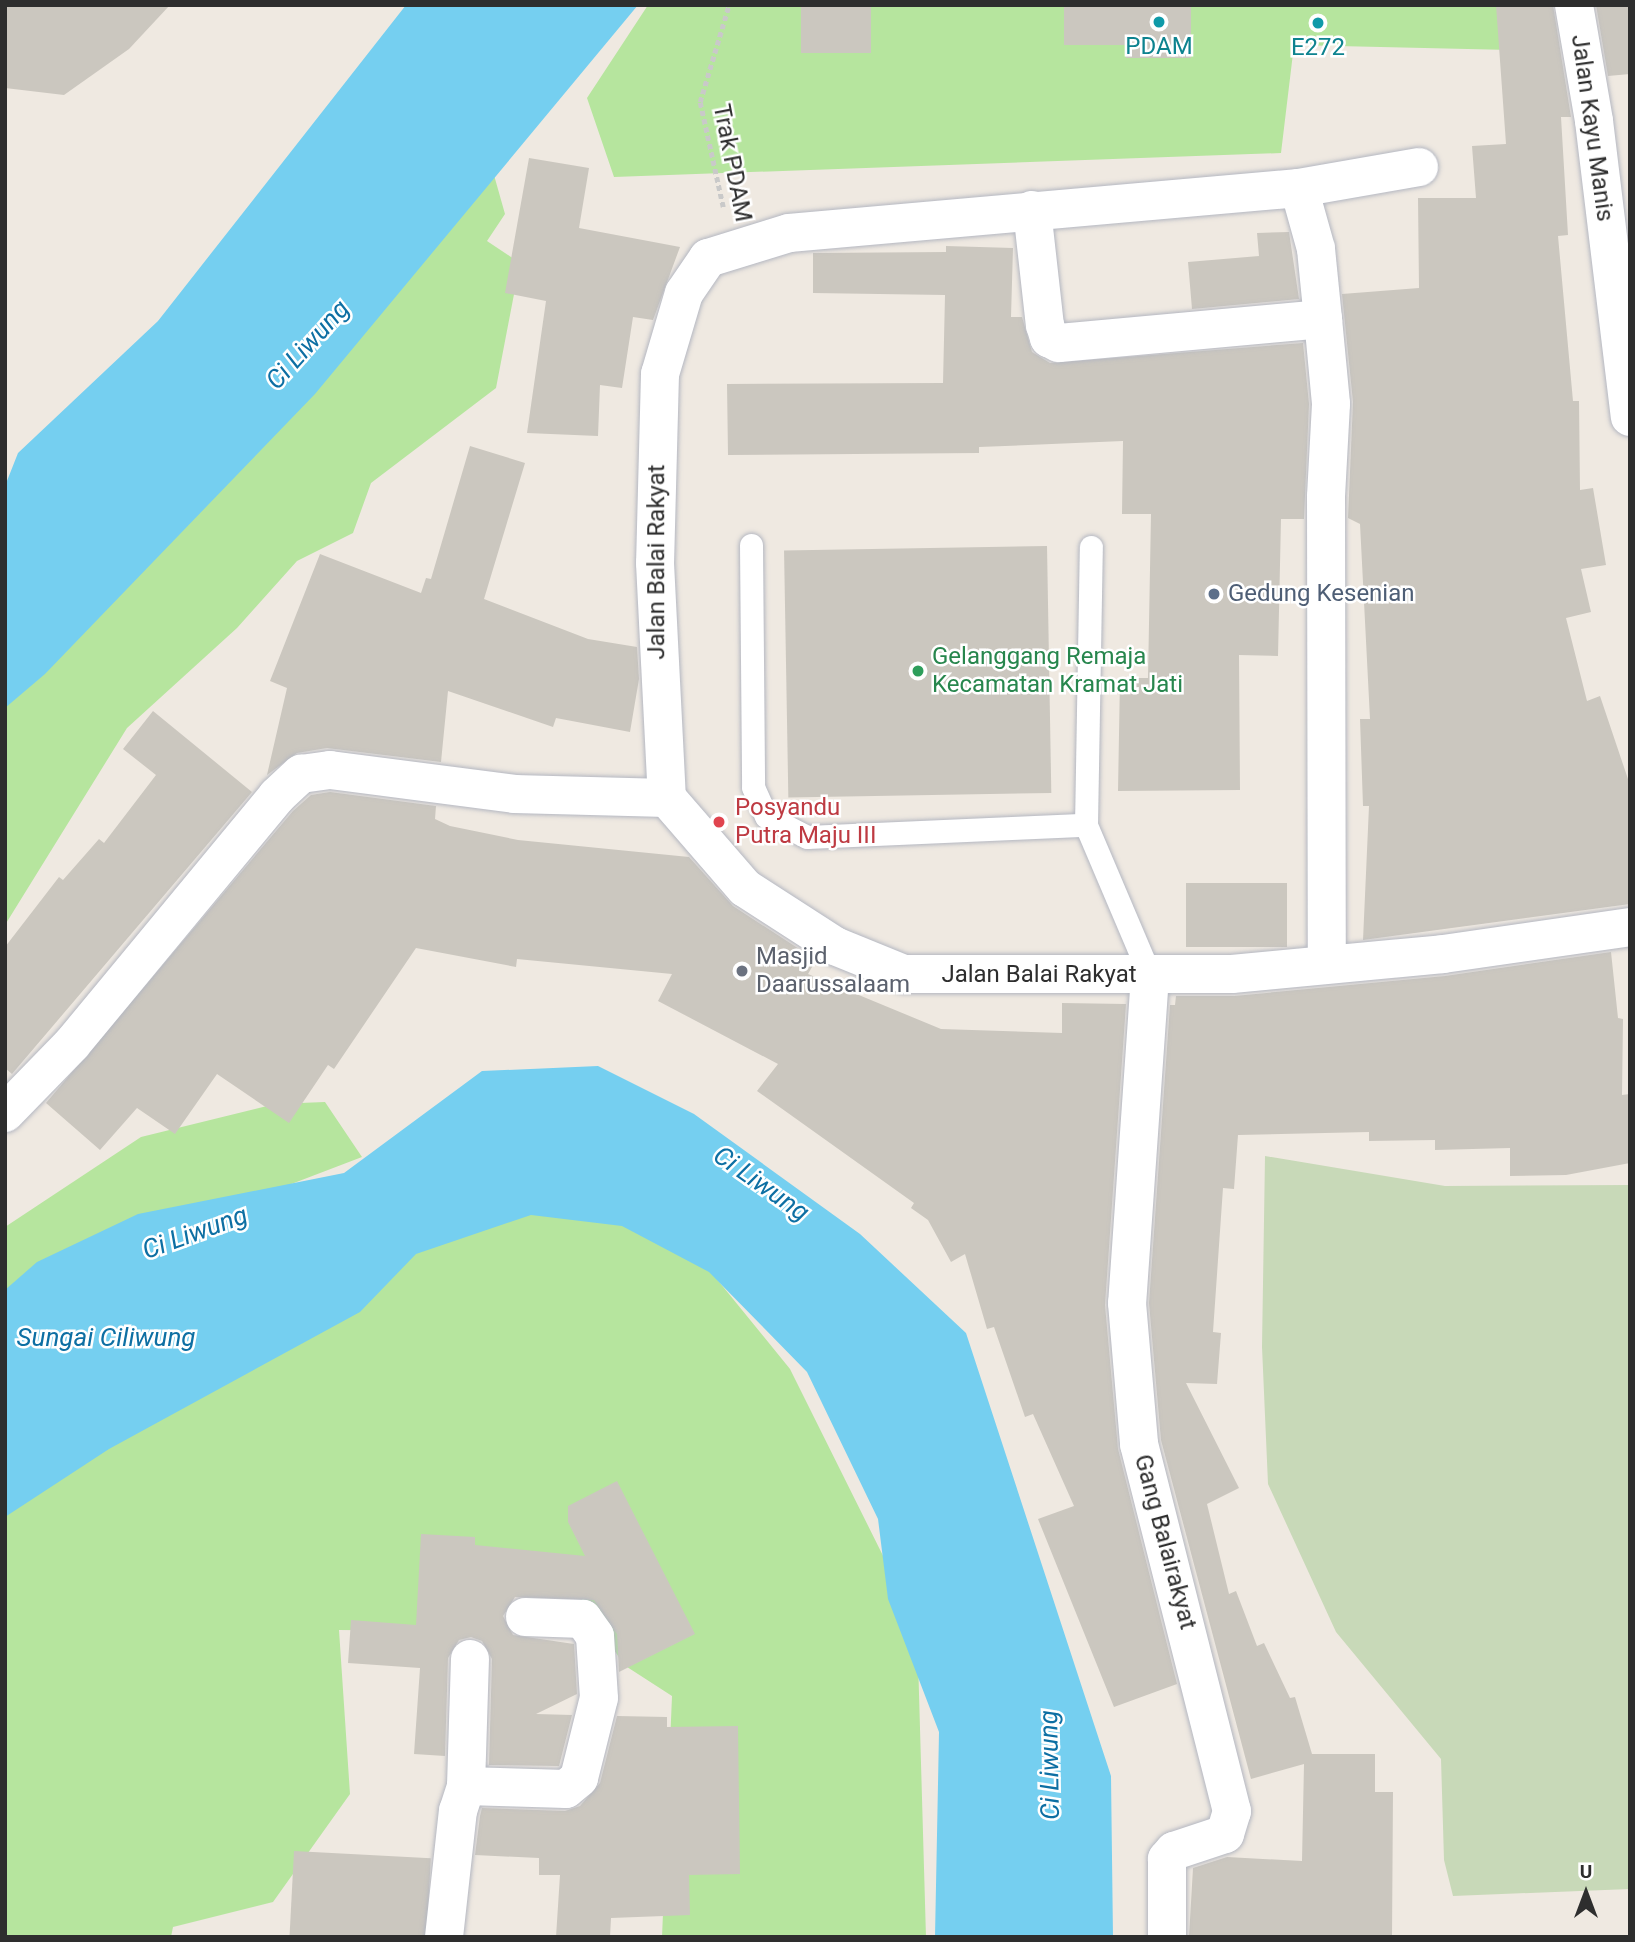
<!DOCTYPE html>
<html>
<head>
<meta charset="utf-8">
<style>
	body { margin:0 }
	#map { position:relative; width:1635px; height:1942px; overflow:hidden; background:#efe9e1; font-family:Roboto,sans-serif }
	div>[style] { position:absolute }
	.green>* { inset:0; background:#b6e59e }
	.cemetery>* { inset:0; background:#c8d9b8 }
	.water>* { inset:0; background:#75cff0 }
	.building>* { inset:0; background:#cbc7bf; transform-origin:0 0 }
	.path>* { height:4.5px; margin-top:-2.25px; transform-origin:0; background:repeating-linear-gradient(90deg,#c9c9c9 0 5px,transparent 0 8.5px) }
	.roads { filter:drop-shadow(0 0 2px #b4b7c1) drop-shadow(0 0 2px #b4b7c1) }
	.service>* { height:23px; margin:-11.5px; padding:0 11.5px; transform-origin:11.5px; border-radius:11.5px; background:#fff }
	.minor>* { height:38px; margin:-19px; padding:0 19px; transform-origin:19px; border-radius:19px; background:#fff }
	.dots>* { width:19px; height:19px; translate:-50% -50%; box-sizing:border-box; border:4px solid #fff; border-radius:50% }
	span { translate:-50% -50%; white-space:nowrap; text-align:center; line-height:1.15; -webkit-text-stroke:5px #fff; paint-order:stroke }
	.culture-label { font-size:24px; color:#0d838f }
	.street-label { font-size:24px; color:#2e2e2e }
	.service-label { font-size:24px; color:#4e5e75 }
	.left { translate:0 -50%; text-align:left }
	.leisure-label { font-size:24px; color:#27864d }
	.health-label { font-size:24px; color:#be3a42 }
	.worship-label { font-size:24px; color:#5b616d }
	.water-label { font-size:26px; color:#0d6fa3; font-style:italic }
	.frame { position:absolute; inset:0; border:7px solid #2e2e2e; pointer-events:none }
	.north { position:absolute; left:1551px; top:1858px; width:70px; height:70px; -webkit-text-stroke:5px #fff; paint-order:stroke; rotate:0deg; font-size:19px; font-weight:700; line-height:28px; text-align:center; color:#2e2e2e }
	.north::after { content:''; display:block; margin:auto; width:24px; height:32px; background:#2e2e2e; clip-path:polygon(50% 0,100% 100%,50% 72%,0 100%) }
</style>
</head>
<body>
<div id="map">
	<div class="green">
		<i style="clip-path:polygon(648px 5px,1502px 5px,1511px 50px,1294px 45px,1281px 153px,614px 177px,587px 98px)"></i>
		<i style="clip-path:polygon(492px 168px,505px 214px,487px 241px,520px 263px,496px 388px,371px 483px,353px 533px,297px 561px,237px 628px,127px 728px,5px 925px,5px 684px)"></i>
		<i style="clip-path:polygon(325px 1102px,362px 1157px,18px 1288px,5px 1302px,5px 1227px,141px 1137px,275px 1104px)"></i>
		<i style="clip-path:polygon(650px 1197px,790px 1369px,917px 1624px,926px 1937px,662px 1937px,672px 1696px,624px 1665px,551px 1554px,450px 1631px,339px 1630px,350px 1794px,273px 1902px,173px 1927px,171px 1937px,5px 1937px,5px 1473px,52px 1429px,496px 1211px)"></i>
	</div>
	<div class="cemetery">
		<i style="clip-path:polygon(1265px 1156px,1445px 1186px,1630px 1185px,1630px 1889px,1453px 1896px,1444px 1860px,1441px 1759px,1336px 1632px,1268px 1484px,1262px 1347px)"></i>
	</div>
	<div class="water">
		<i style="clip-path:polygon(406px 5px,638px 5px,315px 394px,45px 674px,5px 708px,5px 486px,18px 453px,158px 321px)"></i>
		<i style="clip-path:polygon(598px 1066px,694px 1114px,860px 1234px,966px 1333px,1111px 1776px,1113px 1937px,935px 1937px,939px 1732px,888px 1599px,878px 1519px,807px 1372px,709px 1272px,622px 1226px,531px 1215px,416px 1254px,360px 1312px,109px 1449px,5px 1517px,5px 1290px,37px 1262px,138px 1214px,344px 1173px,482px 1071px)"></i>
	</div>
	<div class="building">
		<i style="clip-path:polygon(5px 5px,170px 5px,129px 49px,64px 95px,5px 88px)"></i>
		<i style="left:801px;top:5px;width:70px;height:48px"></i>
		<i style="clip-path:polygon(1064px 5px,1191px 5px,1191px 58px,1126px 58px,1126px 45px,1064px 45px)"></i>
		<i style="clip-path:polygon(1496px 5px,1553px 5px,1571px 117px,1561px 117px,1568px 235px,1558px 236px,1573px 401px,1579px 401px,1580px 490px,1593px 488px,1606px 565px,1581px 569px,1591px 612px,1566px 618px,1587px 701px,1600px 696px,1630px 785px,1630px 904px,1363px 940px,1369px 806px,1363px 806px,1360px 719px,1370px 719px,1360px 524px,1348px 518px,1353px 402px,1342px 294px,1419px 288px,1418px 198px,1476px 198px,1472px 146px,1506px 144px)"></i>
		<i style="clip-path:polygon(1596px 5px,1630px 5px,1630px 74px,1608px 76px)"></i>
		<i style="clip-path:polygon(529px 158px,589px 168px,579px 228px,680px 247px,653px 320px,633px 317px,622px 388px,600px 385px,598px 436px,527px 433px,546px 301px,505px 293px)"></i>
		<i style="clip-path:polygon(1289px 232px,1299px 299px,1192px 309px,1188px 262px,1259px 256px,1257px 233px)"></i>
		<i style="clip-path:polygon(946px 246px,1013px 248px,1011px 317px,1022px 317px,1032px 352px,1050px 363px,1303px 343px,1309px 404px,1304px 519px,1281px 519px,1278px 656px,1239px 655px,1240px 790px,1118px 791px,1120px 678px,1148px 678px,1151px 514px,1122px 514px,1123px 441px,979px 447px,979px 453px,728px 455px,727px 384px,943px 383px,945px 295px,813px 293px,813px 253px,946px 252px)"></i>
		<i style="clip-path:polygon(470px 446px,525px 463px,484px 599px,588px 639px,637px 647px,639px 679px,630px 732px,556px 718px,553px 727px,448px 691px,441px 762px,327px 748px,297px 753px,267px 775px,287px 688px,270px 681px,320px 554px,421px 593px,426px 578px,431px 579px)"></i>
		<i style="left:1047px;top:546px;width:247px;height:263px;rotate:89deg"></i>
		<i style="clip-path:polygon(153px 711px,252px 792px,12px 1074px,5px 1068px,5px 947px,59px 877px,63px 880px,99px 839px,104px 843px,156px 775px,123px 749px)"></i>
		<i style="clip-path:polygon(330px 792px,436px 806px,435px 819px,450px 826px,518px 840px,689px 857px,733px 906px,816px 960px,808px 974px,941px 1029px,1062px 1033px,1062px 1003px,1126px 1004px,1105px 1305px,1118px 1449px,1177px 1684px,1114px 1707px,1038px 1519px,1074px 1506px,1033px 1414px,1025px 1417px,994px 1327px,987px 1329px,965px 1254px,951px 1262px,928px 1220px,911px 1208px,914px 1203px,757px 1091px,778px 1064px,658px 1001px,672px 974px,517px 959px,516px 967px,416px 948px,334px 1069px,328px 1065px,289px 1123px,217px 1074px,175px 1134px,137px 1108px,100px 1150px,46px 1103px,293px 811px,311px 795px)"></i>
		<i style="left:1287px;top:883px;width:64px;height:101px;rotate:90deg"></i>
		<i style="clip-path:polygon(1611px 952px,1618px 1018px,1623px 1019px,1622px 1095px,1630px 1094px,1630px 1163px,1566px 1175px,1510px 1176px,1510px 1148px,1435px 1150px,1435px 1140px,1369px 1141px,1369px 1132px,1238px 1135px,1234px 1189px,1223px 1188px,1213px 1332px,1221px 1333px,1217px 1384px,1186px 1383px,1239px 1488px,1207px 1504px,1229px 1594px,1236px 1591px,1257px 1646px,1264px 1643px,1290px 1698px,1295px 1697px,1312px 1754px,1375px 1754px,1375px 1792px,1393px 1792px,1392px 1937px,1189px 1937px,1193px 1868px,1227px 1857px,1302px 1861px,1304px 1764px,1251px 1779px,1161px 1440px,1149px 1303px,1170px 1005px,1175px 1005px,1176px 996px,1234px 996px,1445px 976px)"></i>
		<i style="clip-path:polygon(617px 1481px,695px 1634px,619px 1672px,617px 1634px,594px 1600px,515px 1597px,503px 1616px,513px 1635px,574px 1644px,577px 1694px,536px 1714px,572px 1715px,559px 1766px,489px 1765px,492px 1659px,482px 1641px,471px 1637px,459px 1640px,448px 1658px,445px 1756px,414px 1754px,420px 1668px,348px 1663px,351px 1620px,416px 1625px,421px 1534px,475px 1537px,475px 1545px,585px 1556px,568px 1522px,568px 1506px)"></i>
		<i style="clip-path:polygon(617px 1716px,667px 1717px,667px 1727px,738px 1726px,740px 1874px,689px 1875px,690px 1915px,611px 1918px,610px 1937px,556px 1937px,560px 1875px,539px 1875px,539px 1858px,475px 1855px,480px 1816px,482px 1808px,565px 1811px,580px 1806px,600px 1783px)"></i>
		<i style="left:294px;top:1851px;width:137px;height:86px;rotate:3deg"></i>
	</div>
	<div class="path">
		<i style="left:723px;top:207px;width:107px;rotate:-102.4deg"></i>
		<i style="left:700px;top:102px;width:101px;rotate:-73.4deg"></i>
	</div>
	<div class="roads">
		<div class="service">
			<i style="left:751px;top:545px;width:242px;rotate:89.5deg"></i>
			<i style="left:753px;top:787px;width:32px;rotate:66deg"></i>
			<i style="left:766px;top:816px;width:46px;rotate:27.1deg"></i>
			<i style="left:807px;top:837px;width:279px;rotate:-2.5deg"></i>
			<i style="left:1086px;top:825px;width:164px;rotate:67deg"></i>
			<i style="left:1086px;top:825px;width:278px;rotate:-89deg"></i>
		</div>
		<div class="minor">
			<i style="left:1574px;top:5px;width:118px;rotate:80.2deg"></i>
			<i style="left:1594px;top:121px;width:298px;rotate:83.1deg"></i>
			<i style="left:1419px;top:167px;width:122px;rotate:170.1deg"></i>
			<i style="left:1299px;top:188px;width:512px;rotate:174.96deg"></i>
			<i style="left:789px;top:233px;width:85px;rotate:162.8deg"></i>
			<i style="left:708px;top:258px;width:42px;rotate:124.4deg"></i>
			<i style="left:684px;top:293px;width:84px;rotate:106.5deg"></i>
			<i style="left:660px;top:374px;width:189px;rotate:91.5deg"></i>
			<i style="left:655px;top:563px;width:235px;rotate:87.1deg"></i>
			<i style="left:667px;top:798px;width:119px;rotate:49.1deg"></i>
			<i style="left:745px;top:888px;width:107px;rotate:32.8deg"></i>
			<i style="left:835px;top:946px;width:74px;rotate:22.1deg"></i>
			<i style="left:904px;top:974px;width:328px"></i>
			<i style="left:1232px;top:974px;width:212px;rotate:-5.4deg"></i>
			<i style="left:1443px;top:954px;width:189px;rotate:-8.2deg"></i>
			<i style="left:1299px;top:188px;width:63px;rotate:74.4deg"></i>
			<i style="left:1316px;top:249px;width:70px;rotate:84.3deg"></i>
			<i style="left:1032px;top:210px;width:116px;rotate:83.6deg"></i>
			<i style="left:1045px;top:325px;width:14px;rotate:73deg"></i>
			<i style="left:1049px;top:338px;width:11px;rotate:27deg"></i>
			<i style="left:1059px;top:343px;width:265px;rotate:-5.2deg"></i>
			<i style="left:1323px;top:319px;width:85px;rotate:84.6deg"></i>
			<i style="left:1331px;top:404px;width:93px;rotate:93.1deg"></i>
			<i style="left:1326px;top:497px;width:465px;rotate:89.9deg"></i>
			<i style="left:1150px;top:976px;width:328px;rotate:94deg"></i>
			<i style="left:1127px;top:1303px;width:142px;rotate:85.1deg"></i>
			<i style="left:1139px;top:1444px;width:379px;rotate:75.8deg"></i>
			<i style="left:1232px;top:1811px;width:24px;rotate:107deg"></i>
			<i style="left:1225px;top:1834px;width:54px;rotate:161.6deg"></i>
			<i style="left:1174px;top:1851px;width:11px;rotate:131deg"></i>
			<i style="left:1167px;top:1859px;width:78px;rotate:90deg"></i>
			<i style="left:5px;top:1113px;width:96px;rotate:-45.8deg"></i>
			<i style="left:72px;top:1044px;width:322px;rotate:-50.4deg"></i>
			<i style="left:277px;top:796px;width:33px;rotate:-43deg"></i>
			<i style="left:301px;top:774px;width:29px;rotate:-8deg"></i>
			<i style="left:330px;top:770px;width:186px;rotate:7.4deg"></i>
			<i style="left:514px;top:794px;width:153px;rotate:1.5deg"></i>
			<i style="left:466px;top:1786px;width:100px;rotate:1.7deg"></i>
			<i style="left:566px;top:1789px;width:17px;rotate:-40deg"></i>
			<i style="left:579px;top:1778px;width:82px;rotate:-76deg"></i>
			<i style="left:599px;top:1698px;width:62px;rotate:-93.7deg"></i>
			<i style="left:595px;top:1636px;width:21px;rotate:-125deg"></i>
			<i style="left:583px;top:1619px;width:58px;rotate:-178deg"></i>
			<i style="left:444px;top:1937px;width:127px;rotate:-83.7deg"></i>
			<i style="left:458px;top:1811px;width:26px;rotate:-72deg"></i>
			<i style="left:466px;top:1786px;width:127px;rotate:-88.2deg"></i>
		</div>
	</div>
	<div class="dots">
		<i style="left:1159px;top:22px;background:#0f9aa8"></i>
		<i style="left:1318px;top:23px;background:#0f9aa8"></i>
		<i style="left:1214px;top:594px;background:#5c6f8a"></i>
		<i style="left:918px;top:671px;background:#2e9e5b"></i>
		<i style="left:719px;top:822px;background:#e0444e"></i>
		<i style="left:742px;top:971px;background:#6b7280"></i>
	</div>
	<div class="culture-label">
		<span style="left:1159px;top:47px">PDAM</span>
		<span style="left:1318px;top:48px">E272</span>
	</div>
	<div class="street-label">
		<span style="left:1592px;top:128px;rotate:82deg">Jalan Kayu Manis</span>
		<span style="left:732px;top:163px;rotate:79deg">Trak PDAM</span>
		<span style="left:657px;top:562px;rotate:-90deg">Jalan Balai Rakyat</span>
		<span style="left:1039px;top:975px">Jalan Balai Rakyat</span>
		<span style="left:1165px;top:1542px;rotate:75deg">Gang Balairakyat</span>
	</div>
	<div class="service-label">
		<span class="left" style="left:1228px;top:594px">Gedung Kesenian</span>
	</div>
	<div class="leisure-label">
		<span class="left" style="left:932px;top:671px">Gelanggang Remaja<br>Kecamatan Kramat Jati</span>
	</div>
	<div class="health-label">
		<span class="left" style="left:735px;top:822px">Posyandu<br>Putra Maju III</span>
	</div>
	<div class="worship-label">
		<span class="left" style="left:756px;top:971px">Masjid<br>Daarussalaam</span>
	</div>
	<div class="water-label">
		<span style="left:308px;top:345px;rotate:-48deg">Ci Liwung</span>
		<span style="left:761px;top:1184px;rotate:35deg">Ci Liwung</span>
		<span style="left:195px;top:1233px;rotate:-20deg">Ci Liwung</span>
		<span style="left:106px;top:1338px">Sungai Ciliwung</span>
		<span style="left:1050px;top:1765px;rotate:-91deg">Ci Liwung</span>
	</div>
	<div class="frame"></div>
	<div class="north">U</div>
</div>
</body>
</html>
